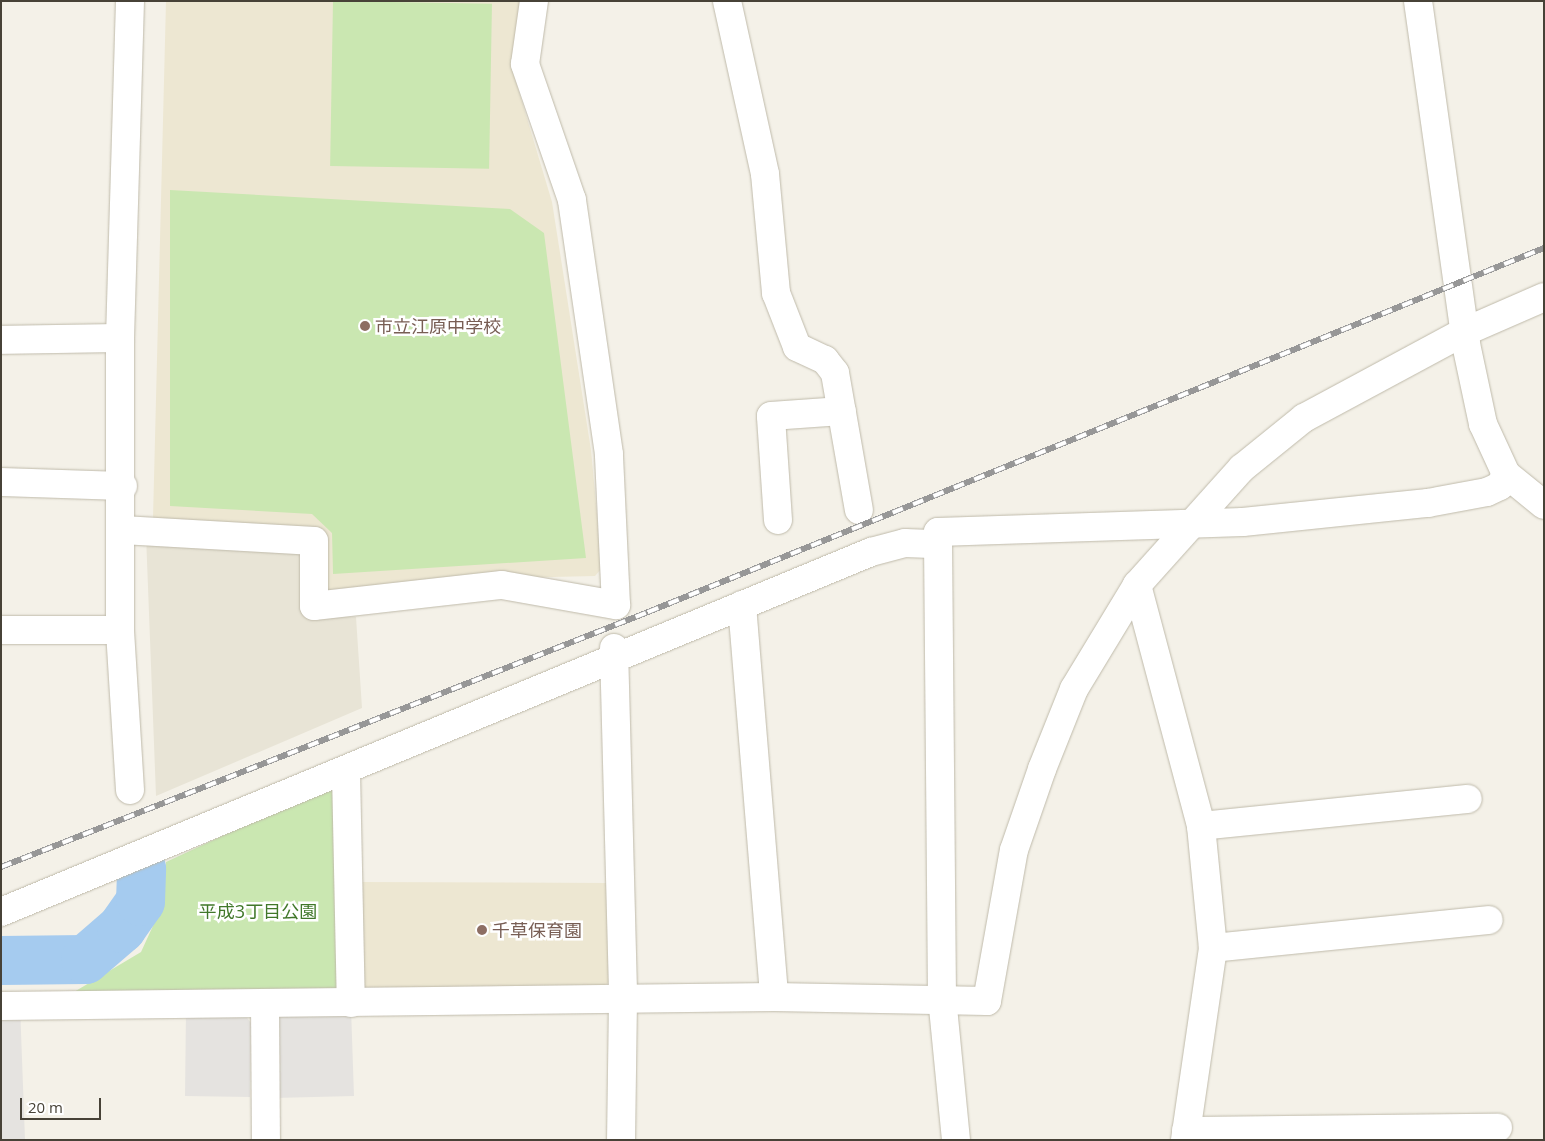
<!DOCTYPE html>
<html>
<head>
<meta charset="utf-8">
<style>
	body { margin:0 }
	#map { position:relative; width:1545px; height:1141px; overflow:hidden; background:#f4f1e8; font-family:"Open Sans","Noto Sans JP",sans-serif }
	div>[style] { position:absolute }
	.residential>* { inset:0; background:#e8e4d6 }
	.education>* { inset:0; background:#ede7d2 }
	.green>* { inset:0; background:#cae7b1; transform-origin:0 0 }
	.parking>* { inset:0; background:#e5e3e0 }
	.river>* { height:49px; margin:-24.5px; padding:0 24.5px; transform-origin:24.5px; border-radius:24.5px; background:#a5cbef }
	.roads { filter:drop-shadow(0 0 1px #bfbaaa) drop-shadow(0 0 1px #bfbaaa) }
	.minor>* { height:28px; margin:-14px; padding:0 14px; transform-origin:14px; border-radius:14px; background:#fff }
	.rail>* { height:5.5px; margin-top:-2.75px; transform-origin:0; background:repeating-linear-gradient(90deg,#fff 0 11px,#979797 0 22px); box-sizing:border-box; border-block:1px solid #979797 }
	.dots>* { width:14px; height:14px; translate:-50% -50%; box-sizing:border-box; border:2px solid #fff; border-radius:50% }
	span { translate:-50% -50%; white-space:nowrap; text-align:center; line-height:1.15; -webkit-text-stroke:5px #fff; paint-order:stroke }
	.education-label { font-size:18px; color:#785e54 }
	.left { translate:0 -50%; text-align:left }
	.park-label { font-size:18px; color:#41782a }
	.frame { position:absolute; inset:0; border:2px solid #474237; pointer-events:none }
	.scale { position:absolute; left:20px; top:1098px; width:81px; height:22px; box-sizing:border-box; border:2px solid #474237; border-top:0; padding-left:6px; font-size:15px; line-height:18px; white-space:nowrap; color:#474237; -webkit-text-stroke:4px #fff; paint-order:stroke }
</style>
</head>
<body>
<div id="map">
	<div class="residential">
		<i style="clip-path:polygon(146px 535px,299px 548px,306px 556px,307px 614px,356px 617px,362px 708px,156px 796px)"></i>
	</div>
	<div class="education">
		<i style="clip-path:polygon(166px 1px,520px 1px,511px 65px,552px 202px,591px 450px,602px 568px,595px 576px,508px 578px,332px 595px,323px 587px,316px 531px,153px 518px)"></i>
		<i style="clip-path:polygon(357px 882px,607px 883px,611px 980px,602px 988px,364px 987px)"></i>
	</div>
	<div class="green">
		<i style="left:333px;top:1px;width:159px;height:165px;rotate:1deg"></i>
		<i style="clip-path:polygon(170px 190px,510px 209px,544px 233px,586px 558px,333px 574px,332px 533px,312px 514px,170px 506px)"></i>
		<i style="clip-path:polygon(330px 786px,340px 794px,340px 992px,74px 992px,141px 952px,163px 904px,166px 862px)"></i>
	</div>
	<div class="parking">
		<i style="clip-path:polygon(20px 1005px,25px 1140px,1px 1140px,1px 1006px)"></i>
		<i style="clip-path:polygon(351px 1008px,354px 1096px,274px 1098px,273px 1021px,282px 1011px)"></i>
		<i style="clip-path:polygon(186px 1011px,242px 1011px,251px 1023px,250px 1097px,185px 1096px)"></i>
	</div>
	<div class="river">
		<i style="left:1px;top:960px;width:84px;rotate:-0.7deg"></i>
		<i style="left:85px;top:959px;width:48px;rotate:-40.7deg"></i>
		<i style="left:121px;top:928px;width:33px;rotate:-55deg"></i>
		<i style="left:140px;top:901px;width:33px;rotate:-88deg"></i>
	</div>
	<div class="roads">
		<div class="minor">
			<i style="left:727px;top:1px;width:177px;rotate:77.6deg"></i>
			<i style="left:765px;top:174px;width:120px;rotate:84.7deg"></i>
			<i style="left:776px;top:293px;width:58px;rotate:68.7deg"></i>
			<i style="left:797px;top:347px;width:31px;rotate:25deg"></i>
			<i style="left:825px;top:360px;width:16px;rotate:52deg"></i>
			<i style="left:835px;top:373px;width:139px;rotate:80.1deg"></i>
			<i style="left:1418px;top:1px;width:346px;rotate:82deg"></i>
			<i style="left:1466px;top:344px;width:82px;rotate:78deg"></i>
			<i style="left:1483px;top:424px;width:55px;rotate:65.3deg"></i>
			<i style="left:1506px;top:474px;width:49px;rotate:39.2deg"></i>
			<i style="left:1px;top:340px;width:119px;rotate:-1deg"></i>
			<i style="left:1px;top:482px;width:122px;rotate:1.9deg"></i>
			<i style="left:778px;top:520px;width:104px;rotate:-93.9deg"></i>
			<i style="left:771px;top:416px;width:71px;rotate:-4deg"></i>
			<i style="left:123px;top:530px;width:191px;rotate:3.3deg"></i>
			<i style="left:314px;top:541px;width:65px;rotate:90deg"></i>
			<i style="left:314px;top:606px;width:189px;rotate:-6.4deg"></i>
			<i style="left:502px;top:585px;width:116px;rotate:10deg"></i>
			<i style="left:616px;top:605px;width:151px;rotate:-92.7deg"></i>
			<i style="left:609px;top:454px;width:257px;rotate:-98.3deg"></i>
			<i style="left:572px;top:200px;width:144px;rotate:-109.1deg"></i>
			<i style="left:525px;top:64px;width:64px;rotate:-81.9deg"></i>
			<i style="left:1137px;top:585px;width:249px;rotate:75.1deg"></i>
			<i style="left:1201px;top:826px;width:123px;rotate:84.4deg"></i>
			<i style="left:1213px;top:948px;width:194px;rotate:98.3deg"></i>
			<i style="left:742px;top:605px;width:393px;rotate:85.3deg"></i>
			<i style="left:1px;top:630px;width:119px"></i>
			<i style="left:614px;top:648px;width:351px;rotate:88.5deg"></i>
			<i style="left:623px;top:999px;width:141px;rotate:90.8deg"></i>
			<i style="left:346px;top:772px;width:231px;rotate:88.8deg"></i>
			<i style="left:130px;top:790px;width:160px;rotate:-93.6deg"></i>
			<i style="left:120px;top:630px;width:292px;rotate:-90deg"></i>
			<i style="left:120px;top:338px;width:337px;rotate:-88.3deg"></i>
			<i style="left:1201px;top:826px;width:268px;rotate:-5.8deg"></i>
			<i style="left:1px;top:912px;width:942px;rotate:-22.48deg"></i>
			<i style="left:871px;top:552px;width:35px;rotate:-15deg"></i>
			<i style="left:905px;top:543px;width:33px;rotate:2deg"></i>
			<i style="left:1213px;top:948px;width:277px;rotate:-5.8deg"></i>
			<i style="left:265px;top:1004px;width:136px;rotate:89.6deg"></i>
			<i style="left:1px;top:1006px;width:773px;rotate:-0.67deg"></i>
			<i style="left:774px;top:997px;width:213px;rotate:1.1deg"></i>
			<i style="left:987px;top:1001px;width:153px;rotate:-79.9deg"></i>
			<i style="left:1014px;top:850px;width:86px;rotate:-70.9deg"></i>
			<i style="left:1042px;top:769px;width:86px;rotate:-68.2deg"></i>
			<i style="left:1074px;top:689px;width:122px;rotate:-58.8deg"></i>
			<i style="left:1137px;top:585px;width:157px;rotate:-48.1deg"></i>
			<i style="left:1242px;top:468px;width:80px;rotate:-38.9deg"></i>
			<i style="left:1304px;top:418px;width:182px;rotate:-28.3deg"></i>
			<i style="left:1464px;top:332px;width:87px;rotate:-23.6deg"></i>
			<i style="left:1186px;top:1131px;width:312px;rotate:-0.6deg"></i>
			<i style="left:956px;top:1140px;width:143px;rotate:-95.6deg"></i>
			<i style="left:942px;top:998px;width:466px;rotate:-90.5deg"></i>
			<i style="left:938px;top:532px;width:305px;rotate:-1.9deg"></i>
			<i style="left:1243px;top:522px;width:186px;rotate:-5.9deg"></i>
			<i style="left:1428px;top:503px;width:60px;rotate:-10.6deg"></i>
			<i style="left:1487px;top:492px;width:14px;rotate:-25deg"></i>
			<i style="left:1500px;top:486px;width:13px;rotate:-63deg"></i>
		</div>
	</div>
	<div class="rail">
		<i style="left:1px;top:867px;width:695px;rotate:-21.51deg"></i>
		<i style="left:648px;top:612px;width:967px;rotate:-22.11deg"></i>
	</div>
	<div class="dots">
		<i style="left:365px;top:326px;background:#8d6e63"></i>
		<i style="left:482px;top:930px;background:#8d6e63"></i>
	</div>
	<div class="education-label">
		<span class="left" style="left:375px;top:326px">市立江原中学校</span>
		<span class="left" style="left:492px;top:930px">千草保育園</span>
	</div>
	<div class="park-label">
		<span style="left:258px;top:911px">平成3丁目公園</span>
	</div>
	<div class="frame"></div>
	<div class="scale">20 m</div>
</div>
</body>
</html>
